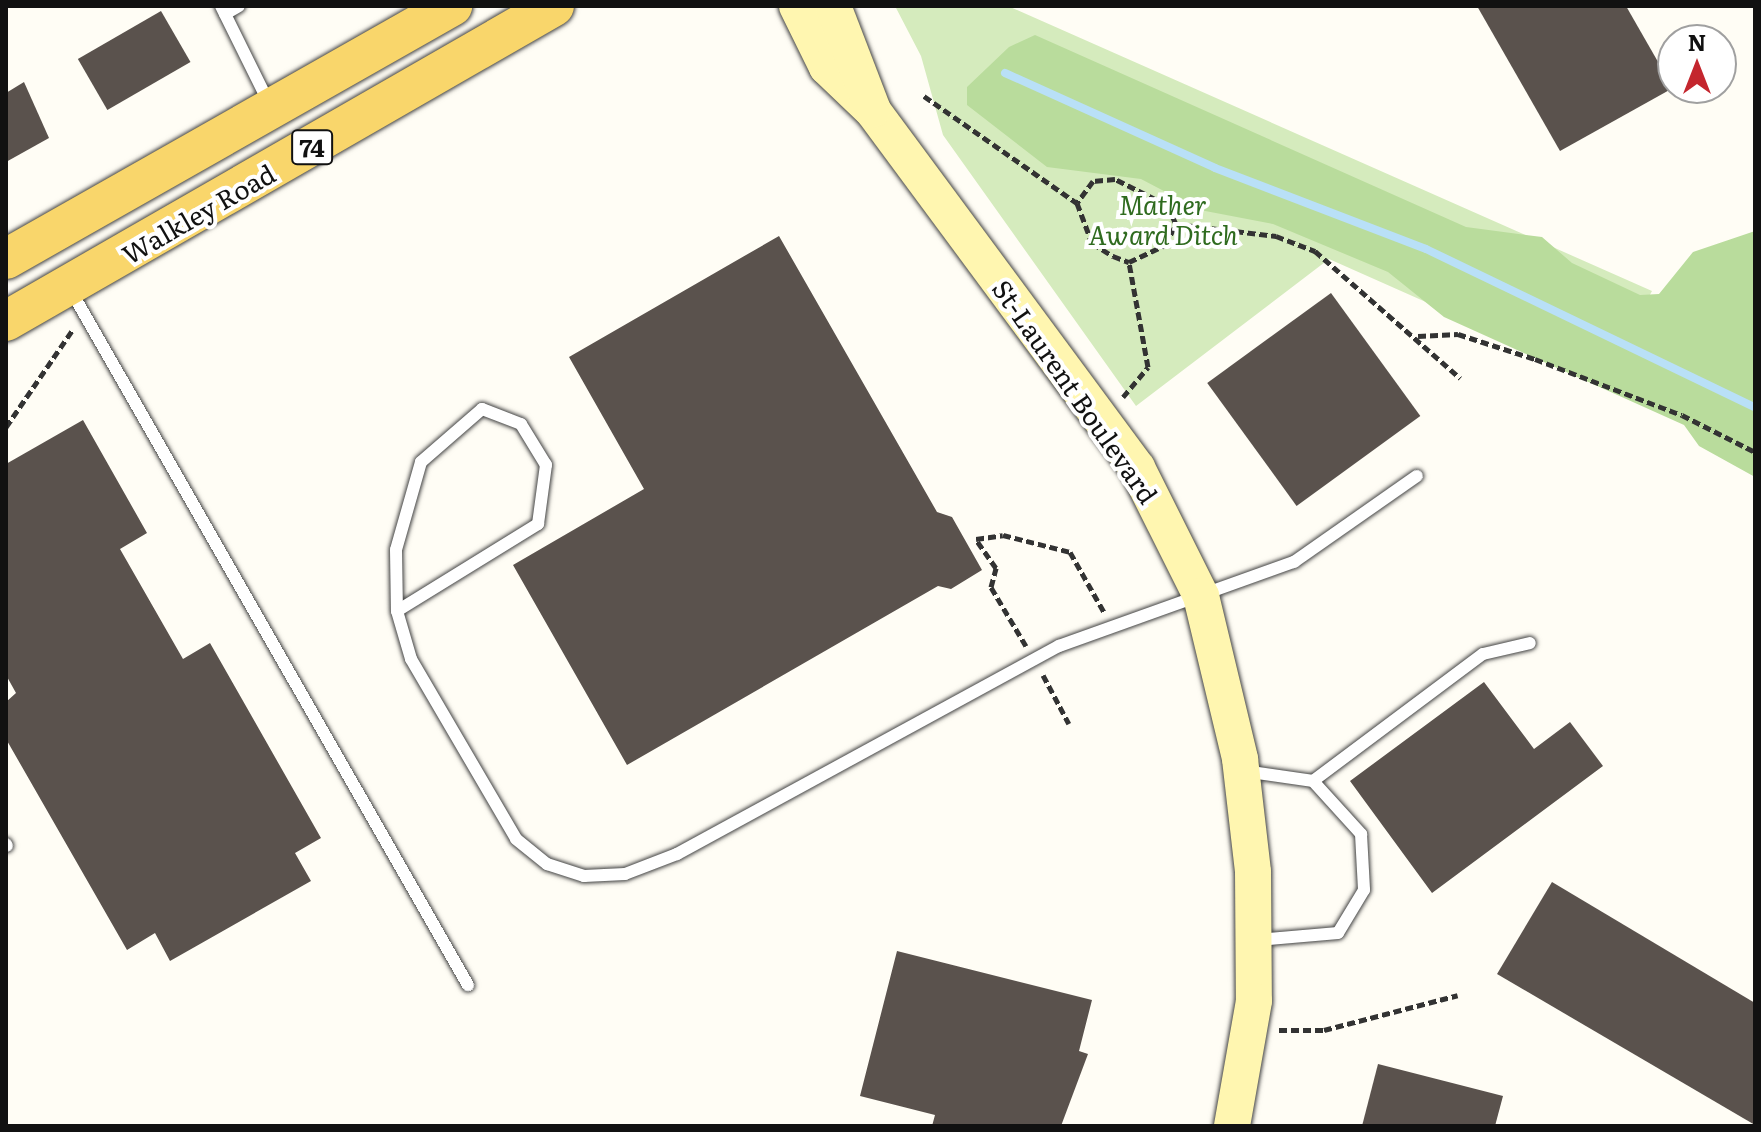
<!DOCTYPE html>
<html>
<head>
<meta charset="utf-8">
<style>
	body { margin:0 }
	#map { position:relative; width:1761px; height:1132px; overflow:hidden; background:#fffdf5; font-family:Literata,serif }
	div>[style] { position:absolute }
	.green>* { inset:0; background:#d5ebbd }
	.forest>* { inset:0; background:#b9dc9c }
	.stream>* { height:8px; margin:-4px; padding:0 4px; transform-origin:4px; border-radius:4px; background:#b9e0f7 }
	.building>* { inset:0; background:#5a524d; transform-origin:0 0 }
	.path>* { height:5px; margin-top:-2.5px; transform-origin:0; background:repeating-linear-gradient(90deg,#333 0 8px,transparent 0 12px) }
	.roads { filter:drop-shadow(0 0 2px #444) drop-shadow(0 0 2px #444) }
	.lane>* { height:12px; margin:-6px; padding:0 6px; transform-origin:6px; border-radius:6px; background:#fff }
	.secondary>* { height:36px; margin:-18px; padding:0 18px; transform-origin:18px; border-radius:18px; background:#fff6b0 }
	.primary>* { height:40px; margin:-20px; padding:0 20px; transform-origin:20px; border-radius:20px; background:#f9d66b }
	span { translate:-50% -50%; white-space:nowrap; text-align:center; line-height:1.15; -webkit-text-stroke:8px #fff; paint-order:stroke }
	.shield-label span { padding:2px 6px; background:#fff; border:2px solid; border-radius:6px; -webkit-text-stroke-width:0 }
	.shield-label { font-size:24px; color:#111; font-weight:700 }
	.park-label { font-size:26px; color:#2f6b1f; font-style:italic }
	.street-label { font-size:26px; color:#111 }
	.frame { position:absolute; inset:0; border:8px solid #111; pointer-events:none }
	.north { position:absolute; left:1657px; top:24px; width:80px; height:80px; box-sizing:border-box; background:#fff; border:2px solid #a0a0a0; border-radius:50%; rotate:0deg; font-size:22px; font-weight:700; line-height:32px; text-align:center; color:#111 }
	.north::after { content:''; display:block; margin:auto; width:28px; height:36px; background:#c4262e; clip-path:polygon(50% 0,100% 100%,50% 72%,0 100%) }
</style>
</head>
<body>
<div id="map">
	<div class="green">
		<i style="clip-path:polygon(895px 6px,1008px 6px,1652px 291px,1639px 315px,1673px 412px,1329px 259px,1136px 406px,943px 135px,921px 56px)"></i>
	</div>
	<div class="forest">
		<i style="clip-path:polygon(1035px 35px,1466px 227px,1542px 237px,1572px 263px,1640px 295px,1659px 294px,1693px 252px,1755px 231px,1755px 477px,1699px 446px,1684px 425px,1444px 317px,1388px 272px,1273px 224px,1200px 210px,1141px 179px,1047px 167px,967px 105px,967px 87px,1009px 47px)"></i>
	</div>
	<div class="stream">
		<i style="left:1005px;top:73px;width:230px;rotate:24.3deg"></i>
		<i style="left:1215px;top:168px;width:226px;rotate:21deg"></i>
		<i style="left:1426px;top:249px;width:365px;rotate:25.7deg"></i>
	</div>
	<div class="building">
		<i style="clip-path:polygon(1477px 6px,1626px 6px,1673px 88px,1560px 151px)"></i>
		<i style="left:161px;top:11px;width:59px;height:96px;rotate:60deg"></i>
		<i style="clip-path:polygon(24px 82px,49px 138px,6px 162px,6px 93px)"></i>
		<i style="clip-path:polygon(779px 236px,937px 512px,952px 517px,982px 570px,951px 589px,938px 586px,627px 765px,513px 565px,644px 489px,569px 357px)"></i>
		<i style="left:1331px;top:293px;width:152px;height:153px;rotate:54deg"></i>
		<i style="clip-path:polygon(83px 420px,147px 533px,120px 549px,183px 659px,210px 643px,321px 838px,295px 853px,311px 881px,170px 961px,155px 933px,127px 950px,6px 739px,6px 702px,16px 693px,6px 675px,6px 464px)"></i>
		<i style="clip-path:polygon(1484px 682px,1534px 749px,1570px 722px,1603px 766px,1432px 893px,1350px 781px)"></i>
		<i style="clip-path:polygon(1552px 882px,1755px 1003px,1755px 1125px,1497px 974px)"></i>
		<i style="clip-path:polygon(897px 951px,1092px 1000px,1079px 1051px,1088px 1054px,1061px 1126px,932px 1126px,935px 1115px,860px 1096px)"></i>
		<i style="clip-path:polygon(1378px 1064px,1503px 1096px,1495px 1126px,1362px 1126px)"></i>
	</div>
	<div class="path">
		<i style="left:924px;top:96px;width:187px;rotate:35deg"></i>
		<i style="left:1077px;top:203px;width:43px;rotate:69.4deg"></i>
		<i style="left:1092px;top:243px;width:25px;rotate:32deg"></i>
		<i style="left:1113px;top:256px;width:17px;rotate:21deg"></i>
		<i style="left:1129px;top:262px;width:40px;rotate:-25deg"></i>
		<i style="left:1165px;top:245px;width:24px;rotate:-62deg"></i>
		<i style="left:1176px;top:224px;width:21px;rotate:-115deg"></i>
		<i style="left:1167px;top:205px;width:58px;rotate:-153.4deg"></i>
		<i style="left:1115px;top:179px;width:22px;rotate:175deg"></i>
		<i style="left:1093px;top:181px;width:27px;rotate:126deg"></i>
		<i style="left:1176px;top:224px;width:101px;rotate:6.8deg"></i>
		<i style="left:1276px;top:236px;width:42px;rotate:21deg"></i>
		<i style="left:1315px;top:251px;width:193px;rotate:41.2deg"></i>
		<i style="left:1418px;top:336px;width:40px;rotate:-2.9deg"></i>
		<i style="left:1458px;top:334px;width:81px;rotate:18deg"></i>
		<i style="left:1535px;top:359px;width:157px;rotate:20.9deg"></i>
		<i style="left:1682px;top:415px;width:82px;rotate:26.9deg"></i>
		<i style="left:1123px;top:397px;width:39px;rotate:-50deg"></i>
		<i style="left:1148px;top:367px;width:107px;rotate:-100.3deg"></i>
		<i style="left:6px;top:427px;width:119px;rotate:-55.6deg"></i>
		<i style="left:1026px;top:646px;width:69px;rotate:-120.7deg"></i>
		<i style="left:991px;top:587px;width:20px;rotate:-75deg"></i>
		<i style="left:996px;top:568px;width:35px;rotate:-125deg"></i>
		<i style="left:976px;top:539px;width:27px;rotate:-8deg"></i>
		<i style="left:1003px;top:535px;width:69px;rotate:14.2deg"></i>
		<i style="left:1070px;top:552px;width:69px;rotate:60.5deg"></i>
		<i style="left:1043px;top:675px;width:55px;rotate:62deg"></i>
		<i style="left:1279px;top:1030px;width:45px"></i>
		<i style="left:1324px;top:1030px;width:138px;rotate:-14.6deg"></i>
	</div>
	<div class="roads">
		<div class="lane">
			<i style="left:221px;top:6px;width:110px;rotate:63.7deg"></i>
			<i style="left:225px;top:14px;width:16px;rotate:-30deg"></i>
			<i style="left:70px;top:289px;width:802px;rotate:60.24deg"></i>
			<i style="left:397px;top:611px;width:166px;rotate:-31.7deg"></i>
			<i style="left:538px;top:524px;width:60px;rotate:-82.3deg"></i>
			<i style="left:546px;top:465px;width:48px;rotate:-121.4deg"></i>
			<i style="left:521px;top:424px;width:42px;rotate:-159deg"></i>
			<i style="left:482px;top:409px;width:81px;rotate:139deg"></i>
			<i style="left:421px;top:462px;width:91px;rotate:105.9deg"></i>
			<i style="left:396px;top:550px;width:61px;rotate:89.1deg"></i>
			<i style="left:397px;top:611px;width:50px;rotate:73.7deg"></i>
			<i style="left:411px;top:659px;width:208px;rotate:59.7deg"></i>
			<i style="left:516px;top:839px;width:40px;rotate:39deg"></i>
			<i style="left:547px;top:864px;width:39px;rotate:18deg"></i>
			<i style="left:584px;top:876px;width:41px;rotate:-2.8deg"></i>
			<i style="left:625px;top:874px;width:56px;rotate:-21deg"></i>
			<i style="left:677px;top:854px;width:435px;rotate:-28.6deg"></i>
			<i style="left:1059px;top:646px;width:250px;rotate:-19.7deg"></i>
			<i style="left:1294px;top:562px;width:150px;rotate:-35deg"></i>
			<i style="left:1244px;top:771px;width:70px;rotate:8.2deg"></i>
			<i style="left:1313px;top:781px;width:72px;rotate:47.8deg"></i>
			<i style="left:1361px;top:834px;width:56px;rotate:86.9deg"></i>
			<i style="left:1364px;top:890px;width:50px;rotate:121.2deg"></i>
			<i style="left:1338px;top:933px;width:81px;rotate:175.1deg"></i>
			<i style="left:1313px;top:781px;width:212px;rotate:-36.8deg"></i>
			<i style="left:1483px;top:654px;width:48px;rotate:-13.2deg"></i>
			<i style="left:6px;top:844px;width:2px;rotate:63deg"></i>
		</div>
		<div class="secondary">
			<i style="left:797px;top:6px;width:68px;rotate:63.8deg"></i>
			<i style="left:827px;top:67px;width:64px;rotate:43.7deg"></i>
			<i style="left:873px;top:111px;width:444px;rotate:53.5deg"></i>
			<i style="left:1137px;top:468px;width:143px;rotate:63.4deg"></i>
			<i style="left:1201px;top:596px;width:168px;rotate:76.5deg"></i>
			<i style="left:1240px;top:759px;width:114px;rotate:83.4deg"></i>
			<i style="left:1253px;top:872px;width:129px;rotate:89.6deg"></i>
			<i style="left:1254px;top:1001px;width:127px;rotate:100deg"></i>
			<i style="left:833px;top:6px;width:111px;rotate:69deg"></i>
		</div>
		<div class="primary">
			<i style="left:6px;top:259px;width:513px;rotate:-29.56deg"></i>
			<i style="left:6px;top:321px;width:632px;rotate:-29.89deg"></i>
		</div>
	</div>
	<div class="shield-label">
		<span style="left:312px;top:147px">74</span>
	</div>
	<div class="park-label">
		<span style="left:1163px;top:219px">Mather<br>Award Ditch</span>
	</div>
	<div class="street-label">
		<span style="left:198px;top:213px;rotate:-30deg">Walkley Road</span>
		<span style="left:1076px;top:391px;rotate:55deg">St-Laurent Boulevard</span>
	</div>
	<div class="frame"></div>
	<div class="north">N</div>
</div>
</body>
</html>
